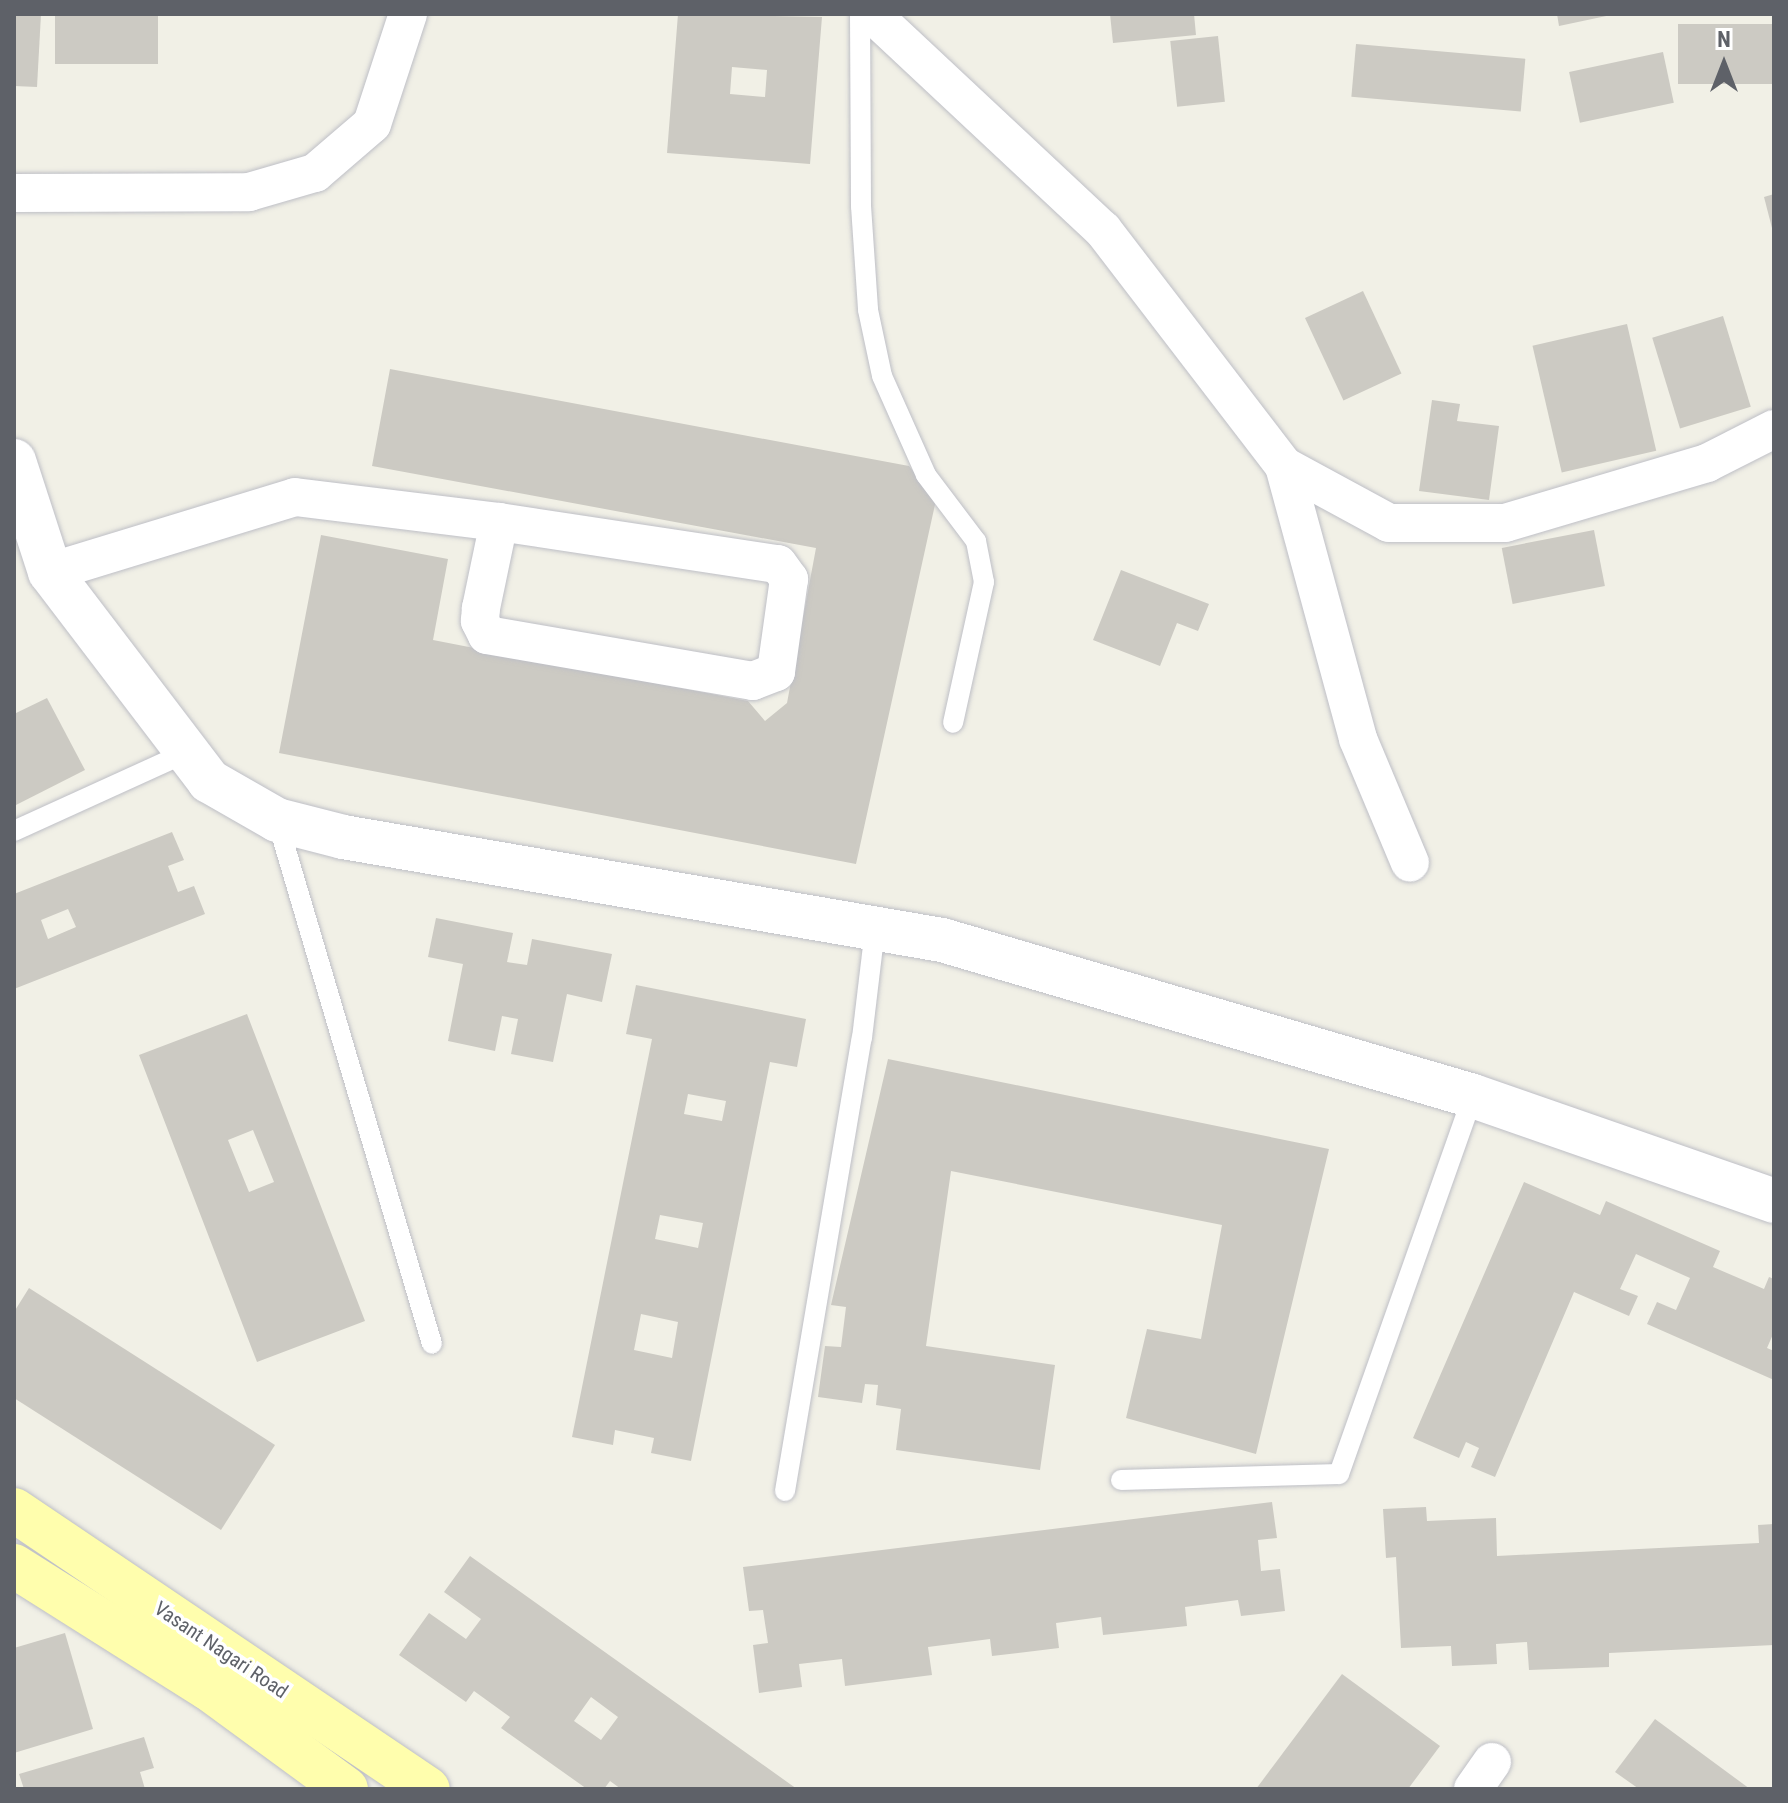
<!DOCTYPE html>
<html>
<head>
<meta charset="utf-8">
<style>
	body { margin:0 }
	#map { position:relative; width:1788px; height:1803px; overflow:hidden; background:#f1f0e6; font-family:"Roboto Condensed",sans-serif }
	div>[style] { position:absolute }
	.building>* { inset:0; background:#cccac3; transform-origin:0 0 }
	.roads { filter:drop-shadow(0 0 2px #bebfc6) drop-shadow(0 0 2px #bebfc6) }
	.lane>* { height:20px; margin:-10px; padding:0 10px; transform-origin:10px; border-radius:10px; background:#fff }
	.street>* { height:38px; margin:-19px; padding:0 19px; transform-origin:19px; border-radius:19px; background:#fff }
	.secondary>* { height:44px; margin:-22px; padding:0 22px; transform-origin:22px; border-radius:22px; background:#fff }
	.primary>* { height:44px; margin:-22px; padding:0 22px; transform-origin:22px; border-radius:22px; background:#fffead }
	span { translate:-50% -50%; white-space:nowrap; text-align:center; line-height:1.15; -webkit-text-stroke:7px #fff; paint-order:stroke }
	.street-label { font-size:20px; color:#5e6168 }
	.frame { position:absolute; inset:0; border:16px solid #5e6168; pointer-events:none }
	.north { position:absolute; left:1684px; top:24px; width:80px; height:80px; -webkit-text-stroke:6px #fff; paint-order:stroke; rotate:0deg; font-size:22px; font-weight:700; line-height:32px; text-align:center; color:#5e6168 }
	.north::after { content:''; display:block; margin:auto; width:28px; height:36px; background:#5e6168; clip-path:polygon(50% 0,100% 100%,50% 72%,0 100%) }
</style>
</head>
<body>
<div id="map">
	<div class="building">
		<i style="clip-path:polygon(14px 14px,41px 14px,37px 87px,14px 86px)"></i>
		<i style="left:55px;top:14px;width:103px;height:50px"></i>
		<i style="clip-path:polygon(evenodd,678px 14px,822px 17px,810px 164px,667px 153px,678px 14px,732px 67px,767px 70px,765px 97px,730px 94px,732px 67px)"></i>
		<i style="clip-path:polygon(1110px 14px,1194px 14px,1196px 35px,1113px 43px)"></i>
		<i style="clip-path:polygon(1557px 14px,1611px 14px,1611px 15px,1559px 26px)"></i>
		<i style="left:1774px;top:24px;width:60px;height:96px;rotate:90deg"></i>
		<i style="left:1218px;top:36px;width:66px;height:48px;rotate:84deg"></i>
		<i style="left:1356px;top:44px;width:170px;height:53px;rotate:5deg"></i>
		<i style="left:1663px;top:52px;width:52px;height:96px;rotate:78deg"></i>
		<i style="clip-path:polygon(1774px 194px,1774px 231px,1773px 232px,1764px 197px)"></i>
		<i style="left:1363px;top:291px;width:91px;height:64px;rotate:65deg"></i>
		<i style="left:1723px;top:316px;width:95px;height:74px;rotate:73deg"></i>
		<i style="left:1627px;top:324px;width:130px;height:97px;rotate:77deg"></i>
		<i style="clip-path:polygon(390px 369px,909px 466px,936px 500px,856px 864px,279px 753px,321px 535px,448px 559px,433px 640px,748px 701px,765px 721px,787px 703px,816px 548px,372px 466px)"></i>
		<i style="clip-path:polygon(1432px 400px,1460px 404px,1457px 421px,1499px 426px,1489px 500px,1419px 491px)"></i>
		<i style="left:1594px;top:530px;width:57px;height:94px;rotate:79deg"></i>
		<i style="clip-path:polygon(1121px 570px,1209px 604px,1198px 631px,1177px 623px,1160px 666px,1093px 640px)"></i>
		<i style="clip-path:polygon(47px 698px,85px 770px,14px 806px,14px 714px)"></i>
		<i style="clip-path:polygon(evenodd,172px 832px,184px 860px,168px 866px,178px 892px,194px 886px,205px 914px,14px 989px,14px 894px,172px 832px,68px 909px,76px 927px,48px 939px,41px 920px,68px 909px)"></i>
		<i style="clip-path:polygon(436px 918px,513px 933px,507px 962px,527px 965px,532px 939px,612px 954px,602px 1002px,567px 994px,553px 1062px,511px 1054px,518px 1019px,502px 1016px,495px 1051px,448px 1041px,463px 964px,428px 957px)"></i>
		<i style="clip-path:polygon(evenodd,636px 985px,806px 1019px,797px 1067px,770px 1062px,691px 1461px,651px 1453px,654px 1438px,615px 1430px,613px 1445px,572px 1437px,652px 1039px,626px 1034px,636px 985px,688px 1094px,726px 1101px,722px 1121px,684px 1114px,688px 1094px,636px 985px,660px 1215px,703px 1223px,698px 1248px,655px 1239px,660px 1215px,636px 985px,641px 1314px,678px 1322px,672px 1358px,634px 1350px,641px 1314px)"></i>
		<i style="clip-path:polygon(evenodd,247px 1014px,365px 1321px,257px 1362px,139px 1055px,247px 1014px,253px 1130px,274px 1182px,249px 1192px,228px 1140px,253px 1130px)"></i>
		<i style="clip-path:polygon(888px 1059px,1329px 1149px,1256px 1454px,1126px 1418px,1147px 1329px,1201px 1339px,1222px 1225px,951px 1171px,926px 1346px,1055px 1365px,1040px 1470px,896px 1450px,901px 1409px,876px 1405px,878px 1385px,865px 1384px,862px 1403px,818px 1397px,825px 1346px,841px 1347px,846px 1307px,831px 1305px)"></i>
		<i style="clip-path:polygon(1524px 1182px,1600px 1215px,1606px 1201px,1720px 1251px,1713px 1267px,1764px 1289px,1769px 1277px,1774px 1279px,1774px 1332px,1767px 1348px,1774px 1351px,1774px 1380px,1647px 1324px,1657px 1302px,1676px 1310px,1690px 1278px,1636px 1254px,1620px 1289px,1638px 1296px,1629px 1316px,1574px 1292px,1495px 1477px,1471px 1467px,1479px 1448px,1466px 1442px,1459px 1458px,1413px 1438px)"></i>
		<i style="clip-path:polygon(29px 1288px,275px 1445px,221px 1530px,14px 1398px,14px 1312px)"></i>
		<i style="clip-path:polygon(1272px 1502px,1277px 1538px,1258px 1540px,1261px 1571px,1280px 1569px,1285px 1611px,1241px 1616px,1238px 1600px,1185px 1607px,1187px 1626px,1103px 1635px,1101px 1617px,1056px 1623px,1059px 1648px,992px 1656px,990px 1639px,928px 1647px,932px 1675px,845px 1686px,842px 1659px,799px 1664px,802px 1687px,759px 1693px,753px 1645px,768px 1643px,763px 1610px,749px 1611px,743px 1567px)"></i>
		<i style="clip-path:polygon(1426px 1507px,1427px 1521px,1496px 1518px,1497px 1556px,1759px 1543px,1758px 1525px,1774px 1524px,1774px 1645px,1609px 1653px,1609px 1667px,1529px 1670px,1527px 1642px,1496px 1644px,1497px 1664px,1452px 1666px,1451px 1646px,1401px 1648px,1396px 1557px,1386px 1558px,1383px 1509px)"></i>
		<i style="clip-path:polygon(evenodd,470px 1556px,797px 1789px,621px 1789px,610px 1781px,604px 1789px,587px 1789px,501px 1728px,510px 1717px,474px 1691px,466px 1702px,399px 1655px,429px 1613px,466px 1639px,481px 1619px,444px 1592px,470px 1556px,591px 1697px,618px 1717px,601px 1740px,574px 1721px,591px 1697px)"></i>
		<i style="clip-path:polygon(65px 1633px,93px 1729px,14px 1753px,14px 1648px)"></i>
		<i style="clip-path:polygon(1342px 1674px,1440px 1746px,1408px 1789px,1256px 1789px)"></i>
		<i style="clip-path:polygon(1655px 1719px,1750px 1789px,1639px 1789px,1615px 1772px)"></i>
		<i style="clip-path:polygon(144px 1737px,154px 1768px,140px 1772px,145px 1789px,24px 1789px,19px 1774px)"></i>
	</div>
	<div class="roads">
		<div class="lane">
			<i style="left:860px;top:14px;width:192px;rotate:89.7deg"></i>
			<i style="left:861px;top:206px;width:104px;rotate:86.1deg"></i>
			<i style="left:868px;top:310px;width:67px;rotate:78deg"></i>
			<i style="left:882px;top:376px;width:108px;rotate:66deg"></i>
			<i style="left:926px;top:475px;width:83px;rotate:52.9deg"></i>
			<i style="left:976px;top:541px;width:42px;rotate:79deg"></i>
			<i style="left:984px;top:582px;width:144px;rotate:102.4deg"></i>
			<i style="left:277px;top:820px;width:546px;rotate:73.52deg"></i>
			<i style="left:14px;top:831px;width:190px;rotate:-24.5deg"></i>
			<i style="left:1121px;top:1480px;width:218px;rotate:-1.6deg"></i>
			<i style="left:1339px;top:1474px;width:401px;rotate:-70.5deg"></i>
			<i style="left:785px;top:1491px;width:459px;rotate:-80.4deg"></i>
			<i style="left:862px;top:1038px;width:110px;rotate:-83.2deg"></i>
		</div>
		<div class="street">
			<i style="left:872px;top:14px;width:316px;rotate:43.1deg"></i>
			<i style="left:1103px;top:230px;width:297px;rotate:52.5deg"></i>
			<i style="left:1284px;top:466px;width:119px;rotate:28.5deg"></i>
			<i style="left:1389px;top:523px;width:116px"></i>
			<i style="left:1505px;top:523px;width:211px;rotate:-16.5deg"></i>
			<i style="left:1707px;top:463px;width:75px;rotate:-26.9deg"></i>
			<i style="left:14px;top:193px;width:235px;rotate:-0.2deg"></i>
			<i style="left:249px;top:192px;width:69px;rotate:-16.1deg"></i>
			<i style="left:315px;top:173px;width:75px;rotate:-40.7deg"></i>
			<i style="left:372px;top:124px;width:116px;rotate:-71.9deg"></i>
			<i style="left:1284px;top:466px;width:283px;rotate:74.8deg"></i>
			<i style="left:1358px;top:739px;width:134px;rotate:67.2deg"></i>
			<i style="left:50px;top:572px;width:256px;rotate:-17deg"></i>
			<i style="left:295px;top:497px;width:206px;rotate:7deg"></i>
			<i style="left:499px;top:522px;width:282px;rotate:8.6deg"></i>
			<i style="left:778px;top:564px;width:19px;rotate:54deg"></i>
			<i style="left:789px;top:579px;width:94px;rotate:98deg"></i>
			<i style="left:776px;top:672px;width:25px;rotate:159deg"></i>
			<i style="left:753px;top:681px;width:270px;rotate:-170.2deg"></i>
			<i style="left:487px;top:635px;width:16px;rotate:-117deg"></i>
			<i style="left:480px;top:621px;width:13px;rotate:-86deg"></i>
			<i style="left:481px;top:608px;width:88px;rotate:-78.2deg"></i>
			<i style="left:1473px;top:1789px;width:33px;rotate:-55deg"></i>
		</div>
		<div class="secondary">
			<i style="left:14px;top:461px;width:117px;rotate:72deg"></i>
			<i style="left:50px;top:572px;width:263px;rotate:52.7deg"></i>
			<i style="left:209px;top:781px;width:78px;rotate:29.8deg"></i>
			<i style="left:277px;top:820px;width:68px;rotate:14.4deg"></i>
			<i style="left:343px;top:837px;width:608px;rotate:9.76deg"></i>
			<i style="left:942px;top:940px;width:553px;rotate:16.37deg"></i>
			<i style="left:1473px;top:1096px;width:319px;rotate:19.2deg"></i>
		</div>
		<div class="primary">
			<i style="left:14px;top:1510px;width:499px;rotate:34deg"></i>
			<i style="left:14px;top:1566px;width:229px;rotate:32.2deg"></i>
			<i style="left:208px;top:1688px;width:171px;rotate:36.2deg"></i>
		</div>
	</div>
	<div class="street-label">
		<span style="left:221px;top:1650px;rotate:34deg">Vasant Nagari Road</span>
	</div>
	<div class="frame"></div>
	<div class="north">N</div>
</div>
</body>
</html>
